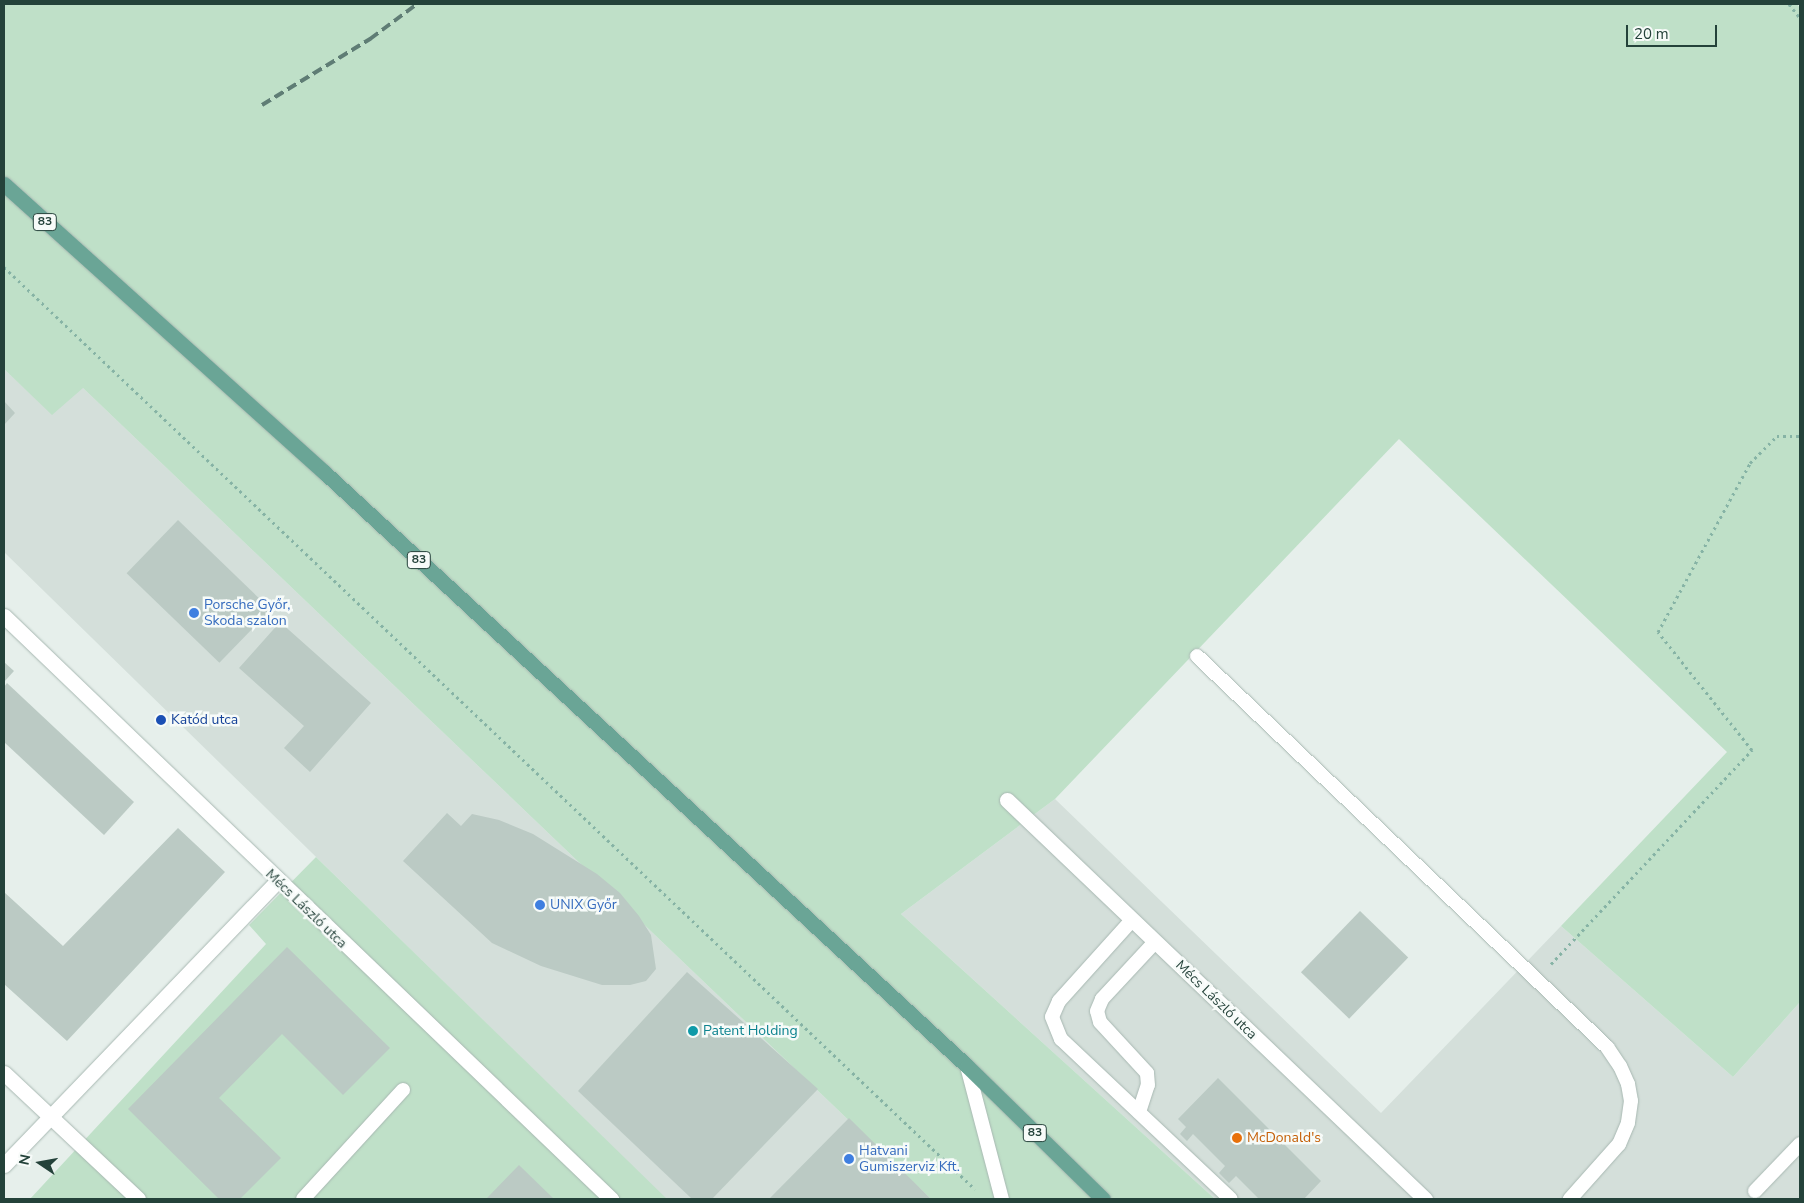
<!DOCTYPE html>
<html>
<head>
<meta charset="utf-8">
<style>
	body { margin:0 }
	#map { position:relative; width:1804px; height:1203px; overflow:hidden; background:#e6efeb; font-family:"Nunito Sans",sans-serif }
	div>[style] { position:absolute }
	.built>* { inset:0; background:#d4dfda }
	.green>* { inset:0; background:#bfe0c8 }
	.building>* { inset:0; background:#bbcac4; transform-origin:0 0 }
	.path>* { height:3px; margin-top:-1.5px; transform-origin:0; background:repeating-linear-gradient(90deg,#86b3a5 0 2.5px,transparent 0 6.5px) }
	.roads { filter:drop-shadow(0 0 1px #a8b8b2) drop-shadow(0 0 1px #a8b8b2) }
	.service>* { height:14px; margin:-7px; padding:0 7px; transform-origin:7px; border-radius:7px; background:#fff }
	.minor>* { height:15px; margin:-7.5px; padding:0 7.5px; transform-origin:7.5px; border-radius:7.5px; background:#fff }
	.primary>* { height:15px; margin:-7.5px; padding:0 7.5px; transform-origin:7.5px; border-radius:7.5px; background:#6aa596 }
	.rail>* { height:4px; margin-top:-2px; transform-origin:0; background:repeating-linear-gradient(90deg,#5f7d75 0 10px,transparent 0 15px) }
	.dots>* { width:14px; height:14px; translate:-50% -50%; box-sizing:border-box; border:2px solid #f7fbf9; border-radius:50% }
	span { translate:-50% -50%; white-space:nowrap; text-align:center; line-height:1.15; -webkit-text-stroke:5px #f7fbf9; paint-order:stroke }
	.shield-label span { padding:1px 4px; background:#f7fbf9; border:1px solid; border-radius:4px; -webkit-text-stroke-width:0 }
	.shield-label { font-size:12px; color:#24423a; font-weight:700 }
	.shop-label { font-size:14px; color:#366cbe }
	.left { translate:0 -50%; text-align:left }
	.transit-label { font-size:14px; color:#164399 }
	.street-label { font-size:14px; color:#24423a }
	.culture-label { font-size:14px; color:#0d838f }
	.food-label { font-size:14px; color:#c56008 }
	.frame { position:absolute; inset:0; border:5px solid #24423a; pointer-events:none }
	.north { position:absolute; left:15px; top:1138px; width:50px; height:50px; -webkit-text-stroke:4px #f7fbf9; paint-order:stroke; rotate:282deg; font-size:14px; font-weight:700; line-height:20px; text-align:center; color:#24423a }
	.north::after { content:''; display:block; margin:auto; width:18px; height:22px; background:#24423a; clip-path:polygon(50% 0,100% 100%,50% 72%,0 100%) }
	.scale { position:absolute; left:1626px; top:25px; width:91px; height:22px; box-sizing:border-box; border:2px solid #24423a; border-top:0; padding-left:6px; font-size:15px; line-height:18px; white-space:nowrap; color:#24423a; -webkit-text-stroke:4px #f7fbf9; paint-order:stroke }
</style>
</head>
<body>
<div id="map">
	<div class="built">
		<i style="clip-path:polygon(4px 369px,52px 414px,82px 387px,931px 1199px,666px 1199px,4px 552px)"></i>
		<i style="clip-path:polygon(1055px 799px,1381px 1113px,1561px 926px,1733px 1077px,1800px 1002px,1800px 1199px,1215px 1199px,901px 914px)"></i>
	</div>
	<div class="green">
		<i style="clip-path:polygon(4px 4px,1797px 4px,1800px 8px,1800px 1002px,1733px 1077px,1561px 926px,1727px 752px,1399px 439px,1055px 799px,901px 914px,1215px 1199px,931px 1199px,83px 388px,52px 415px,4px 369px)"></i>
		<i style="clip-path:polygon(316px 857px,667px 1199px,30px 1199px,266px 944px,249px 925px)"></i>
	</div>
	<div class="building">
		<i style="clip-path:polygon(4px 401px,15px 413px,4px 425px)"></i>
		<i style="left:178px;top:520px;width:129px;height:74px;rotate:44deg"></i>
		<i style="clip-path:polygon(280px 622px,371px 703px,310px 772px,284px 748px,304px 726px,239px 668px)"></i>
		<i style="clip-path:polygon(4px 662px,14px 671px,4px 682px)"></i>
		<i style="clip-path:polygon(7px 683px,134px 802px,104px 835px,4px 742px,4px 687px)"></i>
		<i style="clip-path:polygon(447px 813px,461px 826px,472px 814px,499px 820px,533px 834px,597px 874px,620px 893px,639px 916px,651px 935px,656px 969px,646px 981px,630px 985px,602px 985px,541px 966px,492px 943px,403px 861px)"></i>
		<i style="clip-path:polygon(178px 828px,225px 872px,67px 1041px,4px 984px,4px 892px,63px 946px)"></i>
		<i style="left:1360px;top:911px;width:67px;height:85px;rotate:44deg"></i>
		<i style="clip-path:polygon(287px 947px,390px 1048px,343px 1095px,282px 1034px,219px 1098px,281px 1158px,240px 1199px,219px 1199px,128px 1109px)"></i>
		<i style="clip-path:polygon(687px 972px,818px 1089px,712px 1199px,692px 1199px,578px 1091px)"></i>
		<i style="clip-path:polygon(1218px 1078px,1321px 1181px,1304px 1199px,1259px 1199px,1236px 1176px,1229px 1183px,1219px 1173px,1225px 1166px,1193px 1134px,1187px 1141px,1180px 1134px,1186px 1127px,1178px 1119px)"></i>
		<i style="clip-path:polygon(849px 1118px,931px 1199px,769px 1199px)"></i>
		<i style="clip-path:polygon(519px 1165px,554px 1199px,486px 1199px)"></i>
	</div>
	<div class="path">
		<i style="left:1789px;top:4px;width:18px;rotate:52deg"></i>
		<i style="left:4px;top:267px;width:1339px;rotate:43.52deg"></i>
		<i style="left:1551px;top:964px;width:294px;rotate:-46.8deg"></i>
		<i style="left:1752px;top:750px;width:151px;rotate:-128.5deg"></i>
		<i style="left:1658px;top:632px;width:192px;rotate:-61.4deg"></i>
		<i style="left:1750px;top:463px;width:38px;rotate:-45deg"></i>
		<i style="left:1777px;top:436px;width:23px"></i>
	</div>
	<div class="roads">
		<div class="service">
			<i style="left:1197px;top:656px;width:567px;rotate:43.64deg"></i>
			<i style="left:1607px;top:1047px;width:23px;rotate:56deg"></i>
			<i style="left:1620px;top:1066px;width:20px;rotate:66deg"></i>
			<i style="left:1628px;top:1084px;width:17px;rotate:80deg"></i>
			<i style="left:1631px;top:1101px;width:22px;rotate:98deg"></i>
			<i style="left:1628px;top:1123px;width:23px;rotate:113deg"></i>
			<i style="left:1619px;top:1144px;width:74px;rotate:131.7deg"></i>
			<i style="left:1132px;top:920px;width:109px;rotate:132deg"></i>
			<i style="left:1059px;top:1001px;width:17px;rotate:114deg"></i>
			<i style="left:1052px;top:1017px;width:24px;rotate:68deg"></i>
			<i style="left:1061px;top:1039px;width:233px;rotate:43.3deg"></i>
			<i style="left:967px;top:1066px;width:138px;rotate:75.3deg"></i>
			<i style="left:1139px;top:1112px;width:28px;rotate:-72deg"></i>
			<i style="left:1148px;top:1085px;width:12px;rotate:-95deg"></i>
			<i style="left:1147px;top:1073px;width:69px;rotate:-132.7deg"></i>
			<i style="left:1100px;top:1022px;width:11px;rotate:-105deg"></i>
			<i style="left:1097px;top:1011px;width:13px;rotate:-67deg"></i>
			<i style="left:1102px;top:999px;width:78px;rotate:-47.1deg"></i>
			<i style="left:1755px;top:1191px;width:65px;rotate:-46.2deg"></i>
			<i style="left:303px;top:1199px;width:148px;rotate:-47.5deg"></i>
		</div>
		<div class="minor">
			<i style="left:4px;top:616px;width:842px;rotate:43.84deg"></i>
			<i style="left:1007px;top:800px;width:578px;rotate:43.67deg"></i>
			<i style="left:4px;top:1073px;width:184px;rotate:43.2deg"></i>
			<i style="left:4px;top:1165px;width:394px;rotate:-46.1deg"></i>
		</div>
		<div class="primary">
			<i style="left:4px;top:184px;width:431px;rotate:42deg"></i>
			<i style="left:324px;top:472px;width:875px;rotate:42.73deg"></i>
			<i style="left:967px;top:1066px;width:190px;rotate:44.4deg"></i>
		</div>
	</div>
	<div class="rail">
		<i style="left:262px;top:105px;width:127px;rotate:-31.4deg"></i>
		<i style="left:370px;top:39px;width:59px;rotate:-36.7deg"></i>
	</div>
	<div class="dots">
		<i style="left:194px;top:613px;background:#3f7fe0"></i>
		<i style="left:161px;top:720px;background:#1a4fb4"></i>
		<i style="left:540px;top:905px;background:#3f7fe0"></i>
		<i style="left:693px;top:1031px;background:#0f9aa8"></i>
		<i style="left:1237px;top:1138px;background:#e8710a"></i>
		<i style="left:849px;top:1159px;background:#3f7fe0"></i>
	</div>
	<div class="shield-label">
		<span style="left:45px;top:222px">83</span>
		<span style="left:419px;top:560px">83</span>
		<span style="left:1035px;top:1133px">83</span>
	</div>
	<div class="shop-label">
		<span class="left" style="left:204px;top:613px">Porsche Győr,<br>Skoda szalon</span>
		<span class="left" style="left:550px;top:905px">UNIX Győr</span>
		<span class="left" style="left:859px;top:1159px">Hatvani<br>Gumiszerviz Kft.</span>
	</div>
	<div class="transit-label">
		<span class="left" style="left:171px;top:720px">Katód utca</span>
	</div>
	<div class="street-label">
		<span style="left:306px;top:909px;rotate:44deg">Mécs László utca</span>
		<span style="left:1216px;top:1000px;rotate:44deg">Mécs László utca</span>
	</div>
	<div class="culture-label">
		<span class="left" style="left:703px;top:1031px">Patent Holding</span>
	</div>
	<div class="food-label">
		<span class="left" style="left:1247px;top:1138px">McDonald's</span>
	</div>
	<div class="frame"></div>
	<div class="north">N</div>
	<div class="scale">20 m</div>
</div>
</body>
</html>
